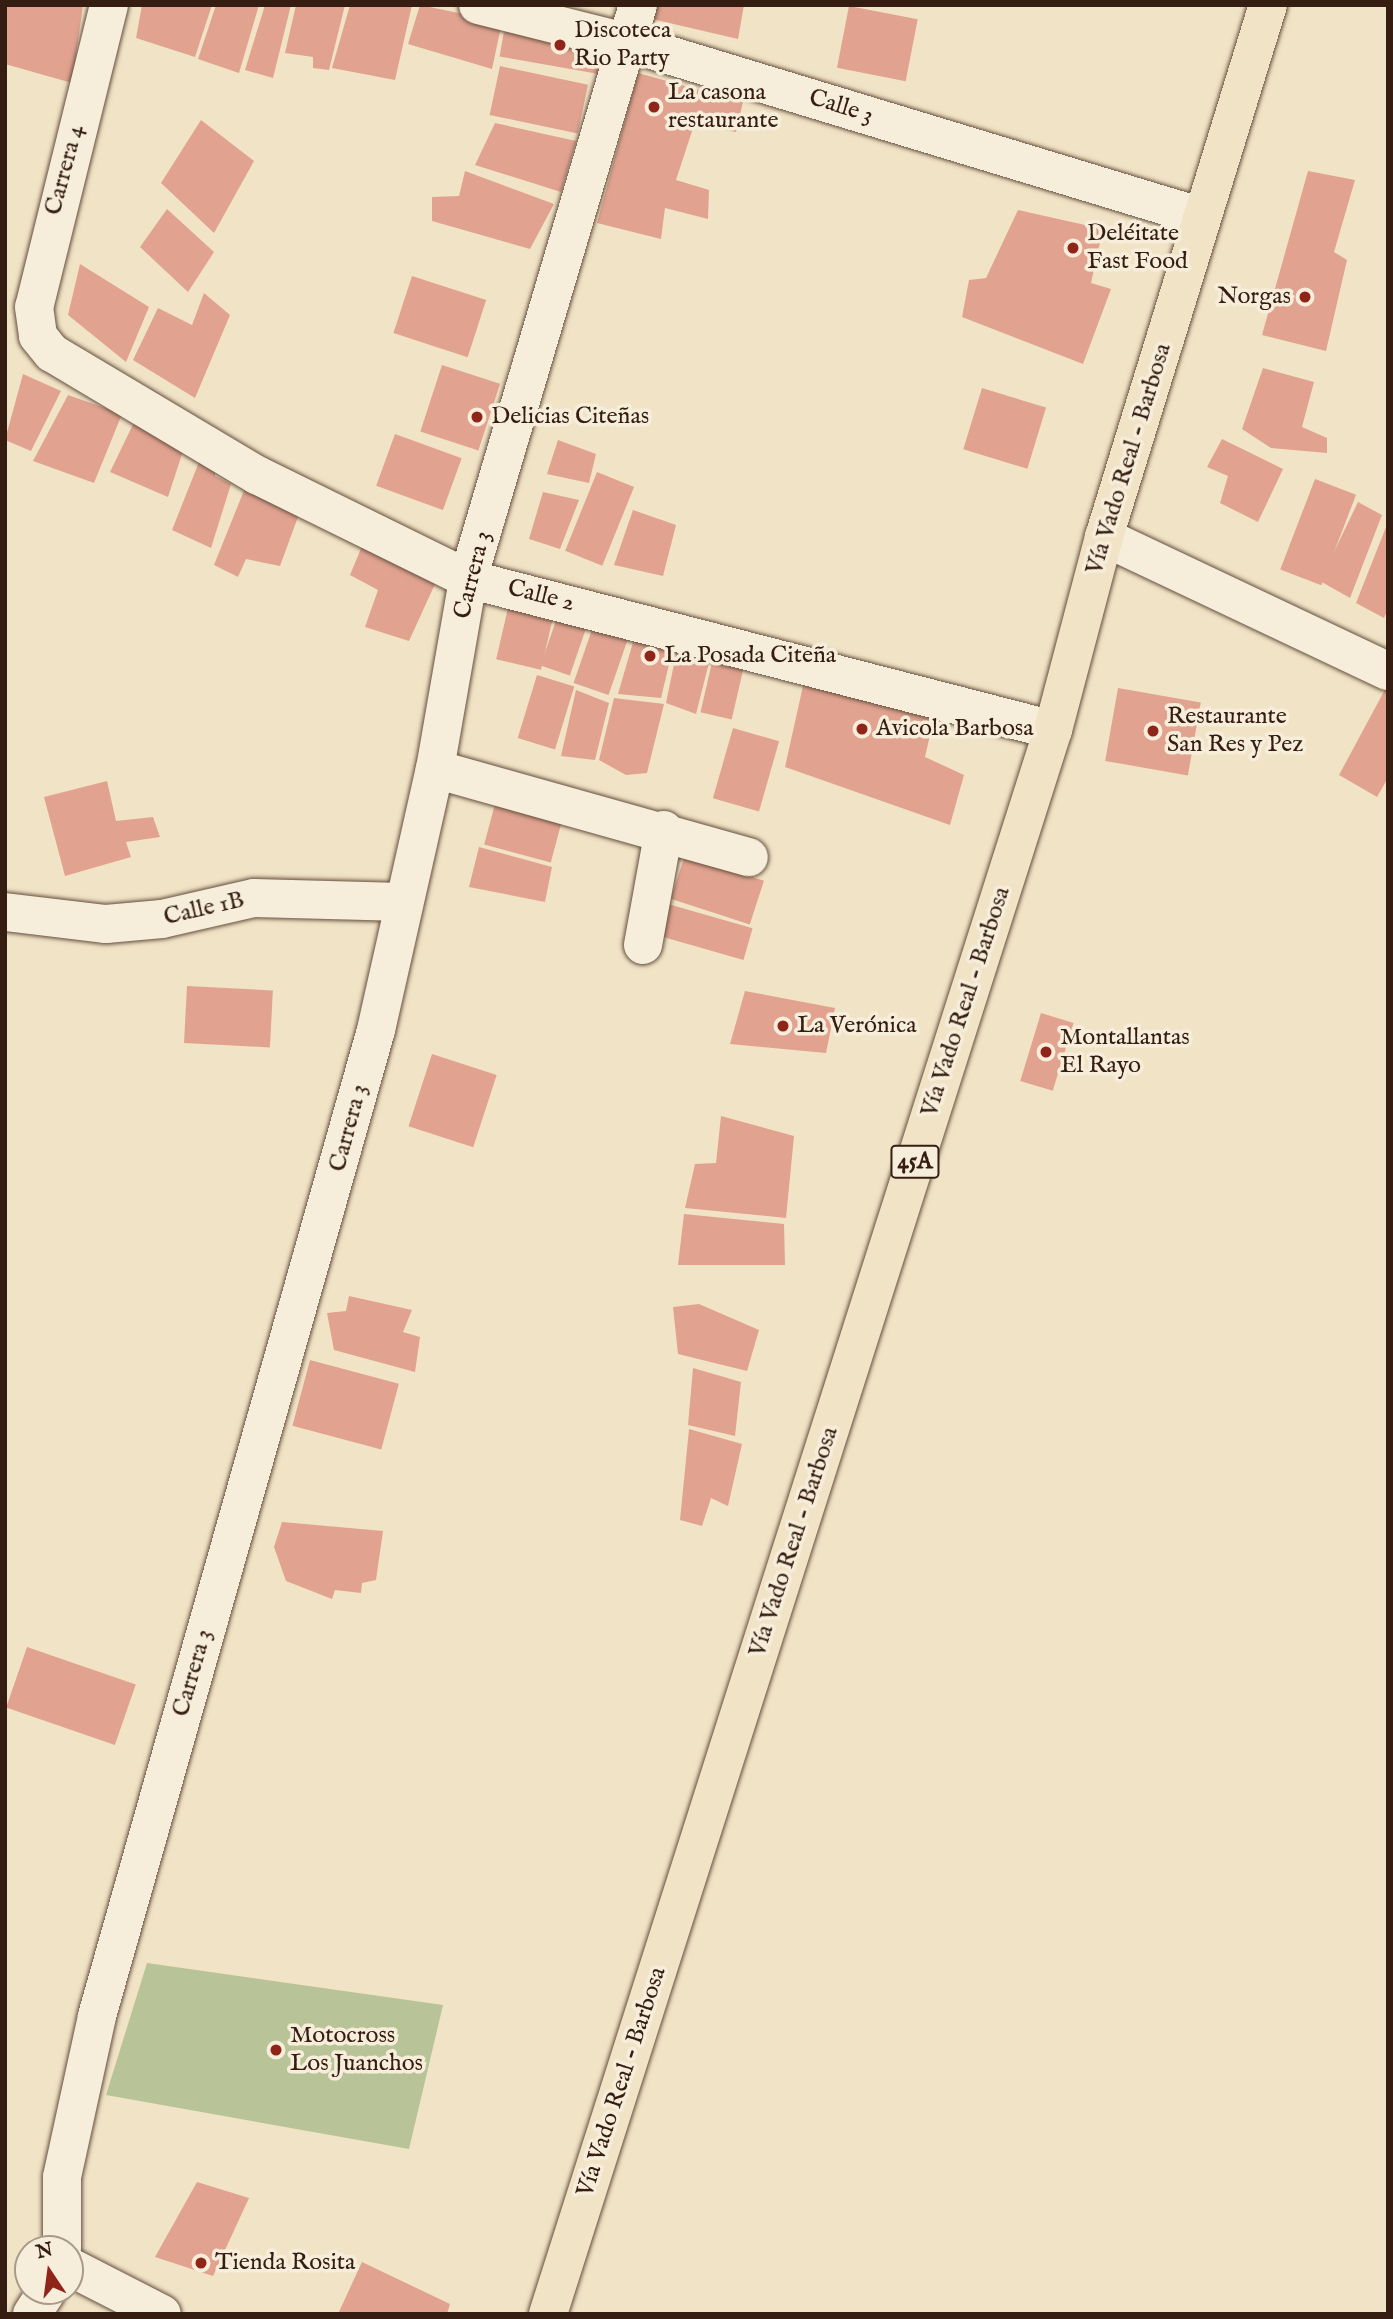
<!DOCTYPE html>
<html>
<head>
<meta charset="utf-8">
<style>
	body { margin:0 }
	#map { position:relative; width:1393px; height:2319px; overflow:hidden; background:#f1e3c6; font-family:"IM FELL English",serif }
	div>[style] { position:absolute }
	.green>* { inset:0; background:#b8c497 }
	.building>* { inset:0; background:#e1a390; transform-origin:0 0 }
	.roads { filter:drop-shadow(0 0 2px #644f3e) drop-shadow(0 0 2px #644f3e) }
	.minor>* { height:38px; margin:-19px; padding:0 19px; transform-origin:19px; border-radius:19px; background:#f6edda }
	.highway>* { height:38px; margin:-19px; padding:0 19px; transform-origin:19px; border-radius:19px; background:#f1e3c6 }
	.dots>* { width:19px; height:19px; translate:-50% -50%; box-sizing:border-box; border:4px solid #f6edda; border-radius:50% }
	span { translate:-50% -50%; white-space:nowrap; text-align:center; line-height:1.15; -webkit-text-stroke:7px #f6edda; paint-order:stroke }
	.shield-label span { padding:2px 5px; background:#f6edda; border:2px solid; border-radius:5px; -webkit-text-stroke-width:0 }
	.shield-label { font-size:23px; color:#351e11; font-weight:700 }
	.poi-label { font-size:24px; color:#351e11 }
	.left { translate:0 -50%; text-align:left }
	.right { translate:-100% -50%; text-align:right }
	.street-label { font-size:24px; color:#351e11 }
	.frame { position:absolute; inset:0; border:7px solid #351e11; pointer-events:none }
	.north { position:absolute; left:14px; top:2235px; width:70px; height:70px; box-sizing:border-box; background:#f6edda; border:2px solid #a99a8a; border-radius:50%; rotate:347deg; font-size:19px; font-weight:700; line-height:28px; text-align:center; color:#351e11 }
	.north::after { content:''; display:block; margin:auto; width:24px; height:32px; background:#8f2418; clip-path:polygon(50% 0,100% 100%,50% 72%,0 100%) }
</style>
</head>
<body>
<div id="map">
	<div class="green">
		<i style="clip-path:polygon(147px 1963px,443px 2005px,409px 2149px,106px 2095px)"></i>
	</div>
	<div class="building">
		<i style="clip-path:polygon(5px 5px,83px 5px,72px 83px,5px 64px)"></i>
		<i style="clip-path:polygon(142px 5px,212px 5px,195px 57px,136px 38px)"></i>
		<i style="clip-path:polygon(216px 5px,259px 5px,239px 73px,198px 59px)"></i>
		<i style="clip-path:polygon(265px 5px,291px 5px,273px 78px,245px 70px)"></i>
		<i style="clip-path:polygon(296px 5px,345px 5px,329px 70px,313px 68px,313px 57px,285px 53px)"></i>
		<i style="clip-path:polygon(350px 5px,412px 5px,395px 80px,332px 68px)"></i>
		<i style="clip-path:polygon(420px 5px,502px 22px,492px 69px,408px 44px)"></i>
		<i style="clip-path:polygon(655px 5px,744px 5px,738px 39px,652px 19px)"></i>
		<i style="left:849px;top:6px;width:70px;height:63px;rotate:11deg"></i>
		<i style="left:506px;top:20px;width:105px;height:37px;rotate:10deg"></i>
		<i style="left:500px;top:66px;width:90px;height:50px;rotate:12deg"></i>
		<i style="clip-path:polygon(638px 73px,743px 102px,736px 132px,694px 125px,676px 180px,709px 190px,708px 219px,665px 208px,661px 239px,597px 223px)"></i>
		<i style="clip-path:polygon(201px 120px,254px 161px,214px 233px,161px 183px)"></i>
		<i style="clip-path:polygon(495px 123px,576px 141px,561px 192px,475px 165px)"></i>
		<i style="clip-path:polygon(465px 171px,554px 204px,530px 249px,432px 221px,432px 197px,459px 196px)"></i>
		<i style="clip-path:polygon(1308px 171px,1355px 180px,1334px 252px,1347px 260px,1326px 351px,1262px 335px)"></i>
		<i style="clip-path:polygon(167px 209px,214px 252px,188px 292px,140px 247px)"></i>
		<i style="clip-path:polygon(1018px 210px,1103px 229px,1091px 283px,1111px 289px,1083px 364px,962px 317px,969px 280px,986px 278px)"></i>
		<i style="clip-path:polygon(80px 264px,149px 307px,126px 362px,68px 315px)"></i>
		<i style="left:412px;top:276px;width:78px;height:60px;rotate:18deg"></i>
		<i style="clip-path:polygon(204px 293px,230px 315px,195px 398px,133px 360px,158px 308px,192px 325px)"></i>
		<i style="left:442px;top:365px;width:61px;height:70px;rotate:18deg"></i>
		<i style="clip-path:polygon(1263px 368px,1314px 382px,1302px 427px,1327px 438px,1327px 453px,1271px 448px,1242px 429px)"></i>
		<i style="clip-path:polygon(23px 374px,61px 391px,31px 451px,5px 440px)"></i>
		<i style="left:982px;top:388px;width:67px;height:64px;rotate:17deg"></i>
		<i style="clip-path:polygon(68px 395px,122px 414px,94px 483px,33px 461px)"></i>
		<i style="clip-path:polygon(138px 414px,185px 445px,168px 497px,110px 472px)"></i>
		<i style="left:395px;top:434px;width:71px;height:55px;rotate:20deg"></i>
		<i style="clip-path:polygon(1222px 439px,1283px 469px,1258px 522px,1220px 503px,1228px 476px,1207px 467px)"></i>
		<i style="clip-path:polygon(558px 440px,596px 454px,589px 483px,547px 474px)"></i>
		<i style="clip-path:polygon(199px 462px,216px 464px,215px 476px,231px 484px,211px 548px,172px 530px)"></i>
		<i style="left:597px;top:472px;width:40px;height:85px;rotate:22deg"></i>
		<i style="left:1315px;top:479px;width:44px;height:97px;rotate:21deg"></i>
		<i style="clip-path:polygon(245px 488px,302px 506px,280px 566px,246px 559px,238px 577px,214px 565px)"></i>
		<i style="clip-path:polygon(543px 492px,579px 500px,560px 549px,529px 539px)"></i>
		<i style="clip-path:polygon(1358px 502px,1382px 515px,1350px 598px,1320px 581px)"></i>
		<i style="clip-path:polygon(633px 510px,676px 525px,663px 576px,614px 565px)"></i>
		<i style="clip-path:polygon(1388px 522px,1388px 609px,1384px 618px,1356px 603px)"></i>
		<i style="clip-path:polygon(365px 539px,440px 573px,409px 641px,365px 627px,378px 590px,350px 575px)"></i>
		<i style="left:511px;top:595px;width:46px;height:66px;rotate:13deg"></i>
		<i style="left:562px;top:603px;width:31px;height:66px;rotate:19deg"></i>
		<i style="left:597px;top:615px;width:37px;height:72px;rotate:19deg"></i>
		<i style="clip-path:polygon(638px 625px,677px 631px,661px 698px,618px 694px)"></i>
		<i style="clip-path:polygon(680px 635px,714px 643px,696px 714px,666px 703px)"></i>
		<i style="left:716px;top:645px;width:32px;height:69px;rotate:13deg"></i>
		<i style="clip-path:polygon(807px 668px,938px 700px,925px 757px,964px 775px,950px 825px,785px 767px)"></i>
		<i style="left:537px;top:675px;width:39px;height:66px;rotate:17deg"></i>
		<i style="clip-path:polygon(1388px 684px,1388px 778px,1377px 797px,1339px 775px)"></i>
		<i style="left:1118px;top:688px;width:84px;height:74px;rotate:10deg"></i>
		<i style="clip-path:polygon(576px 690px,609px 703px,595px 760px,561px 756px)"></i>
		<i style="clip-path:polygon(614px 698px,664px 704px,647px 773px,626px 775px,599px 760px)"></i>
		<i style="left:733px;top:728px;width:48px;height:73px;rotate:16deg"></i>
		<i style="clip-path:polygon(107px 781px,116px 821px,153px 817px,160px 837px,126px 842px,131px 857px,65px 876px,44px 797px)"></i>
		<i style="left:495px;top:804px;width:69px;height:42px;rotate:15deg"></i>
		<i style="clip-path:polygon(479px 847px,552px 867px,545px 902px,469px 887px)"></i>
		<i style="left:685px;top:855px;width:83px;height:46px;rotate:18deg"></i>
		<i style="left:668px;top:904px;width:88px;height:33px;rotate:16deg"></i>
		<i style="left:187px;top:986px;width:86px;height:57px;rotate:3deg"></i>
		<i style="clip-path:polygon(745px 991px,835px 1008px,826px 1053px,730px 1044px)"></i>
		<i style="left:1041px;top:1013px;width:34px;height:71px;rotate:17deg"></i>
		<i style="left:432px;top:1054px;width:68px;height:76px;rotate:18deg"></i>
		<i style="clip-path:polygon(721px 1116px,794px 1136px,786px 1218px,685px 1208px,695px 1164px,716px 1163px)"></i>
		<i style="clip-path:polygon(684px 1214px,784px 1224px,785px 1265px,678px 1265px)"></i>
		<i style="clip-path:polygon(349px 1296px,412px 1310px,403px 1332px,420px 1337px,415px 1372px,334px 1350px,327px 1313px,346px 1311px)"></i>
		<i style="clip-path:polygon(699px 1304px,759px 1330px,747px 1371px,678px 1354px,673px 1307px)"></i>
		<i style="left:310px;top:1360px;width:92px;height:68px;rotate:15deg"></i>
		<i style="clip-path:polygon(693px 1368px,741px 1382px,735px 1436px,688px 1425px)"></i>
		<i style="clip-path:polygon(689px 1429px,742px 1444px,728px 1506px,711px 1498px,702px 1526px,680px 1520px)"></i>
		<i style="clip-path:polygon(282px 1522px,383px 1531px,376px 1580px,362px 1583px,361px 1593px,335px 1590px,332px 1599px,286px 1581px,274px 1547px)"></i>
		<i style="left:27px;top:1647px;width:115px;height:64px;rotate:19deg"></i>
		<i style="clip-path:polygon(197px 2182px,249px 2198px,213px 2276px,155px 2257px)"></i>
		<i style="clip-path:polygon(362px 2262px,450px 2304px,447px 2314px,338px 2314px)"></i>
	</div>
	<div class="roads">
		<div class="minor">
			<i style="left:109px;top:5px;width:311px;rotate:103.9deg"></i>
			<i style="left:34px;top:307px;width:29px;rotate:82deg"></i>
			<i style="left:38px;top:336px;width:22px;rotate:51deg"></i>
			<i style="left:52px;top:353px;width:239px;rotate:30.8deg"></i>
			<i style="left:257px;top:475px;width:235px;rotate:26.2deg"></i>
			<i style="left:468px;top:579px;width:604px;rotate:14.47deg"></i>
			<i style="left:478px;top:5px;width:156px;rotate:14.1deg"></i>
			<i style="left:629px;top:43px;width:599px;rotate:16.89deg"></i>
			<i style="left:1104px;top:537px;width:314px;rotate:25.3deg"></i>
			<i style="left:435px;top:769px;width:326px;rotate:15.7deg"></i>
			<i style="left:5px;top:912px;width:102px;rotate:6.8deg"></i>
			<i style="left:106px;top:924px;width:56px;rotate:-5.1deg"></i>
			<i style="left:162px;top:919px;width:94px;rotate:-12.9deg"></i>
			<i style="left:254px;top:898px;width:149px;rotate:1.5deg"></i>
			<i style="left:643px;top:945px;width:117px;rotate:-79.7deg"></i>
			<i style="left:62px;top:2249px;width:72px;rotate:-90deg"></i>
			<i style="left:62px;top:2177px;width:165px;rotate:-77.7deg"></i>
			<i style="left:97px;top:2016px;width:1025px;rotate:-74.2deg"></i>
			<i style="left:376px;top:1030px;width:268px;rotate:-77.3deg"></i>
			<i style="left:435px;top:769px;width:193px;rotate:-80.1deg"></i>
			<i style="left:468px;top:579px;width:599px;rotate:-73.5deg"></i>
			<i style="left:70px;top:2267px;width:103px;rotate:27.1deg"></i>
			<i style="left:32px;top:2314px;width:27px;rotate:-57deg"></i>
		</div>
		<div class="highway">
			<i style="left:548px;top:2314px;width:1663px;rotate:-72.32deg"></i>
			<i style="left:1053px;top:730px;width:200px;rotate:-75.2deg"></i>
			<i style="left:1104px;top:537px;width:557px;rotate:-72.87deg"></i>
		</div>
	</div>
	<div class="dots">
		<i style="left:560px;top:45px;background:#8f2418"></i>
		<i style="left:654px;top:107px;background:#8f2418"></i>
		<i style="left:1073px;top:248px;background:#8f2418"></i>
		<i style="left:1305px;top:297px;background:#8f2418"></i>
		<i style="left:477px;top:417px;background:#8f2418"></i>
		<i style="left:650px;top:656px;background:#8f2418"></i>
		<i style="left:862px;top:729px;background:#8f2418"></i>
		<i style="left:1153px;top:731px;background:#8f2418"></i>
		<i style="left:783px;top:1026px;background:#8f2418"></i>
		<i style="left:1046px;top:1052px;background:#8f2418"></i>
		<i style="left:276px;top:2050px;background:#8f2418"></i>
		<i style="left:201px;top:2263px;background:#8f2418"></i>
	</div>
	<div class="shield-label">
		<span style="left:915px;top:1162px">45A</span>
	</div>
	<div class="poi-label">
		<span class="left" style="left:574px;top:45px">Discoteca<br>Rio Party</span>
		<span class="left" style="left:668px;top:107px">La casona<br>restaurante</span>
		<span class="left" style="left:1087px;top:248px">Deléitate<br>Fast Food</span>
		<span class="right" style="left:1291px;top:297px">Norgas</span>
		<span class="left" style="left:491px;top:417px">Delicias Citeñas</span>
		<span class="left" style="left:664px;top:656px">La Posada Citeña</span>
		<span class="left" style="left:1167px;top:731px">Restaurante<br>San Res y Pez</span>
		<span class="left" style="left:876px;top:729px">Avicola Barbosa</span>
		<span class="left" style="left:797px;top:1026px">La Verónica</span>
		<span class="left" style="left:1060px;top:1052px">Montallantas<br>El Rayo</span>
		<span class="left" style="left:290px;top:2050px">Motocross<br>Los Juanchos</span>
		<span class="left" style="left:215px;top:2263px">Tienda Rosita</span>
	</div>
	<div class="street-label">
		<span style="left:841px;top:107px;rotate:17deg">Calle 3</span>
		<span style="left:65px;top:170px;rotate:-75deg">Carrera 4</span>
		<span style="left:1129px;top:459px;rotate:-73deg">Vía Vado Real - Barbosa</span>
		<span style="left:473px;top:575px;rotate:-76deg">Carrera 3</span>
		<span style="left:541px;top:596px;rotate:14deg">Calle 2</span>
		<span style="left:204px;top:909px;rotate:-13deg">Calle 1B</span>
		<span style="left:966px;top:1002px;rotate:-72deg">Vía Vado Real - Barbosa</span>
		<span style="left:349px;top:1128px;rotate:-75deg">Carrera 3</span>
		<span style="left:794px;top:1542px;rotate:-72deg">Vía Vado Real - Barbosa</span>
		<span style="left:193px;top:1673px;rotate:-74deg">Carrera 3</span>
		<span style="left:622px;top:2082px;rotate:-72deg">Vía Vado Real - Barbosa</span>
	</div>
	<div class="frame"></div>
	<div class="north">N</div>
</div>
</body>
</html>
